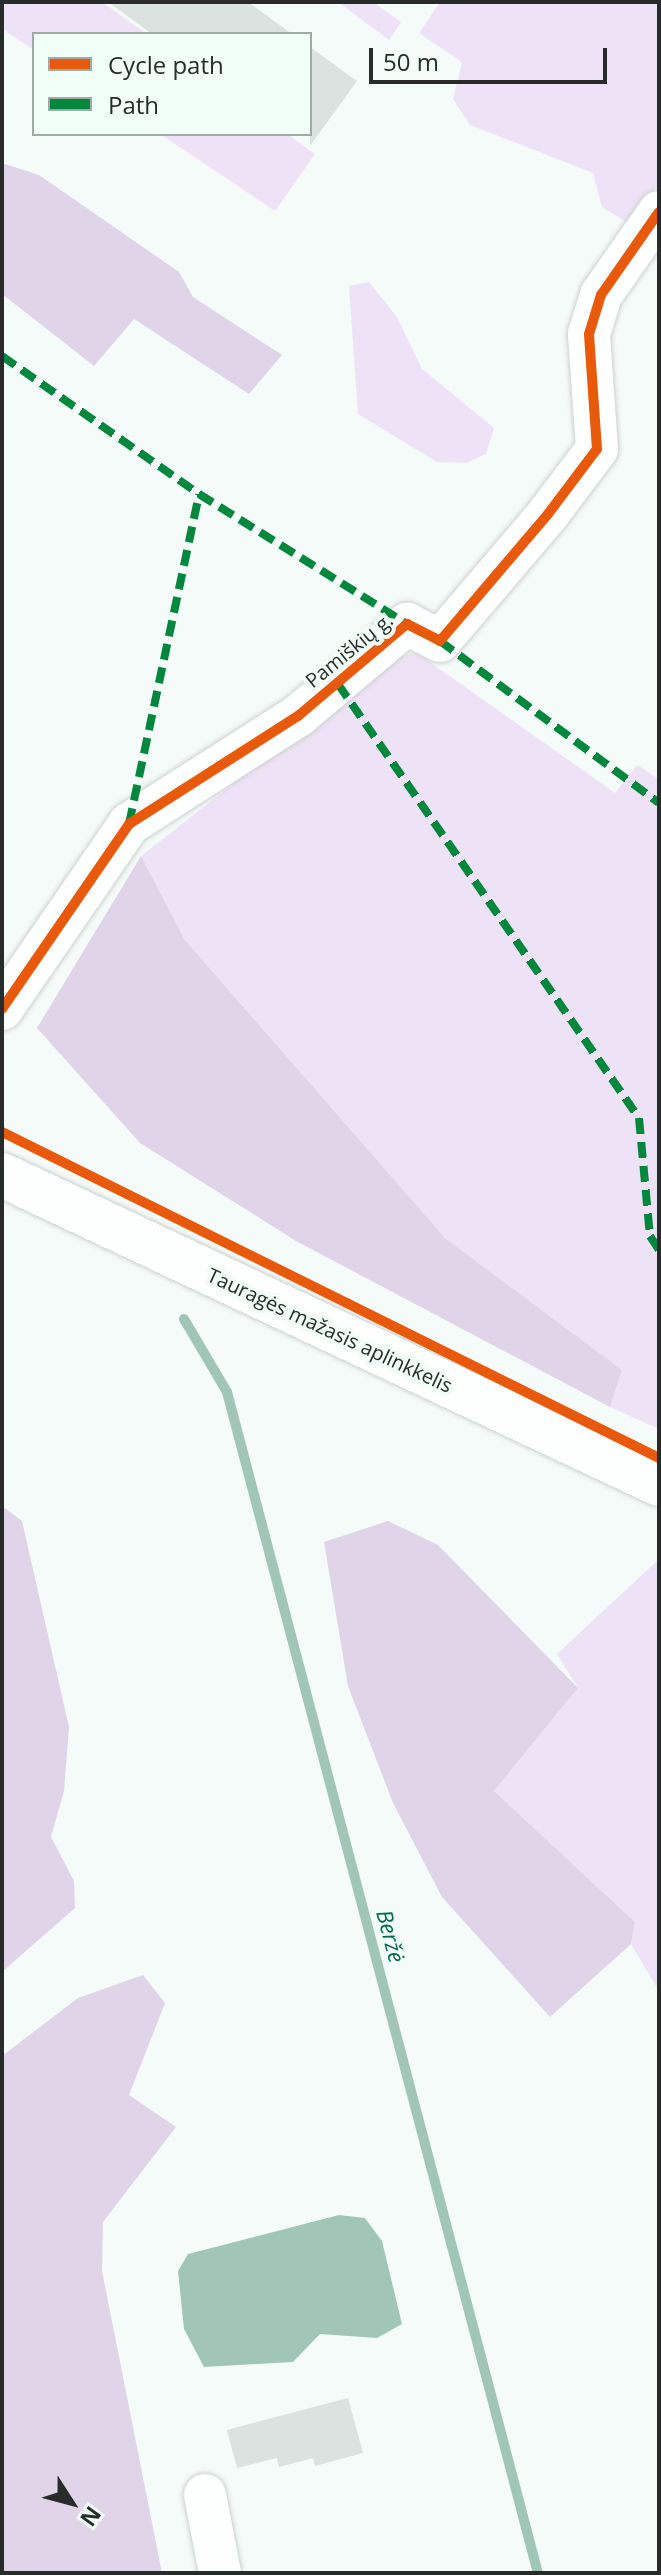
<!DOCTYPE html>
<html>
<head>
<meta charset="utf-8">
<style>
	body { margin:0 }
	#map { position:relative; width:661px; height:2575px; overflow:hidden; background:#f4fbf8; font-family:"Open Sans",sans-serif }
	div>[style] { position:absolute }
	.green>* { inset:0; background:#eee3f6 }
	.forest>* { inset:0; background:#e0d4e9 }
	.water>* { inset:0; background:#a1c6b7 }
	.stream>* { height:10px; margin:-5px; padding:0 5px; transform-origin:5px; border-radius:5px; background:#a1c6b7 }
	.building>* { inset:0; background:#dce2df }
	.roads { filter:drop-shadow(0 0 2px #ccd1cf) drop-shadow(0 0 2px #ccd1cf) }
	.minor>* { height:42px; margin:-21px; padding:0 21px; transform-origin:21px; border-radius:21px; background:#fdfefe }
	.major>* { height:44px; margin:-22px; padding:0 22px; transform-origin:22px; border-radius:22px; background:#fdfefe }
	.quiet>* { height:8px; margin-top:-4px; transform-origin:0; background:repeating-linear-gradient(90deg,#00873e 0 16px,transparent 0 24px) }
	.cycleway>* { height:10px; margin:-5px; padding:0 5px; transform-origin:5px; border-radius:5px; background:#e8590c }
	span { translate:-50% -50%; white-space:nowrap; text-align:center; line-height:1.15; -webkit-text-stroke:8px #f1fef8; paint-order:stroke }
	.street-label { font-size:20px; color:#272c2a }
	.water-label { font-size:22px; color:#04674c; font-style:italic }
	.frame { position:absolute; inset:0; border:4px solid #272c2a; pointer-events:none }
	.legend { position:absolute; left:32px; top:32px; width:280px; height:104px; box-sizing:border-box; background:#f1fef8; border:2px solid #a0aaa6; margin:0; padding:10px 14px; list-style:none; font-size:24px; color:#272c2a }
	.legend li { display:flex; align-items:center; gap:16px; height:40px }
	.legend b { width:40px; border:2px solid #a0aaa6 }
	.north { position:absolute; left:32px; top:2463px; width:80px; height:80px; -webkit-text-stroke:6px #f1fef8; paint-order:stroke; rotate:126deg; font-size:22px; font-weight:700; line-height:32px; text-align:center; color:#272c2a }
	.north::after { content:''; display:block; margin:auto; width:28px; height:36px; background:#272c2a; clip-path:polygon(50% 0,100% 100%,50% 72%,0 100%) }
	.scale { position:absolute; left:369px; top:48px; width:238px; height:36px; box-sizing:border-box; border:4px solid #272c2a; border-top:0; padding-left:10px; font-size:24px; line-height:28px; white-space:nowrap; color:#272c2a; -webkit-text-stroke:6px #f1fef8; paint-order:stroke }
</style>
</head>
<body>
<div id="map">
	<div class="green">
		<i style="clip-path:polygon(2px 2px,102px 2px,147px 34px,34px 34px,34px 50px,2px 29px)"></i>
		<i style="clip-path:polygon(338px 2px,373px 2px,401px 22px,389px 40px)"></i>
		<i style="clip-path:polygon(440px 2px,659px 2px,659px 184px,628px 223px,602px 207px,593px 173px,470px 125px,453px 99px,462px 62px,419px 33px)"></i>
		<i style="clip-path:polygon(160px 134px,287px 134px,315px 154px,275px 211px)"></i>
		<i style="clip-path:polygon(369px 282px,397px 317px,422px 369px,494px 428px,486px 454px,466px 463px,437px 462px,358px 414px,349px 286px)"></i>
		<i style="clip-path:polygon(417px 653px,615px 793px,637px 765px,659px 779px,659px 1429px,610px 1407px,622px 1370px,445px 1238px,185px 940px,141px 856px,395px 657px)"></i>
		<i style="clip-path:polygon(659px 1559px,659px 1991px,631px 1944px,635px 1922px,494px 1791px,578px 1688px,557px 1654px)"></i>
	</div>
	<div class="forest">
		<i style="clip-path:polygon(2px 163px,39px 175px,179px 272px,193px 297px,282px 355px,249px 394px,134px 319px,94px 366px,2px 294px)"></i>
		<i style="clip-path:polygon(141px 856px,185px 940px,445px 1238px,622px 1370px,610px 1407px,296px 1241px,140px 1143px,37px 1028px)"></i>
		<i style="clip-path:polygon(2px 1506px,22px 1521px,69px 1727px,64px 1791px,51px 1837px,74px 1881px,75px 1908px,2px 1972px)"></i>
		<i style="clip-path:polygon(388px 1521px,438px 1545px,578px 1688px,494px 1791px,635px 1922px,631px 1944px,550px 2017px,442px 1897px,393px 1803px,348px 1686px,324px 1542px)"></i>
		<i style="clip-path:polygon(143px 1975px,165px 2003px,129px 2095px,176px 2127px,103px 2222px,102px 2271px,162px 2573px,2px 2573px,2px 2056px,78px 1998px)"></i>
	</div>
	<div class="water">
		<i style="clip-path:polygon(339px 2215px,365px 2218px,382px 2241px,402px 2324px,377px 2338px,320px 2334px,293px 2362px,204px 2367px,184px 2329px,178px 2271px,188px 2254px)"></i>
	</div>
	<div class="stream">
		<i style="left:184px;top:1319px;width:85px;rotate:59.5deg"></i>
		<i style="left:227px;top:1392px;width:1221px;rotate:75.25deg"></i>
	</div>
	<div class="building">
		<i style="clip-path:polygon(108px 2px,248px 2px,292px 34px,152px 34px)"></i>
		<i style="clip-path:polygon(310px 47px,357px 81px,310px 146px)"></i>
		<i style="clip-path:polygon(348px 2398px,363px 2453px,315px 2466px,313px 2458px,279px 2467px,277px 2458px,237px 2468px,227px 2430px)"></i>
	</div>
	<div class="roads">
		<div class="minor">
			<i style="left:2px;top:1009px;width:224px;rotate:-55.5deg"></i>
			<i style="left:129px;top:824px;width:201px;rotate:-32.6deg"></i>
			<i style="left:298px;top:716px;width:143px;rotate:-40.2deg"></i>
			<i style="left:407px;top:624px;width:37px;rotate:27deg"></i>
			<i style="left:440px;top:641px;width:167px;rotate:-49.6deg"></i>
			<i style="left:548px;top:514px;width:81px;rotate:-53deg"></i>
			<i style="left:597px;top:449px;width:115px;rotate:-94deg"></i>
			<i style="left:589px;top:334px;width:41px;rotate:-72.9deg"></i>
			<i style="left:601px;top:295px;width:101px;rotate:-55.1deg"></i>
			<i style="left:205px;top:2495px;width:79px;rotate:79.1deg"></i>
		</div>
		<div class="major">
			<i style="left:2px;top:1175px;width:726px;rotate:25.19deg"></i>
		</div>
	</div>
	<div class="quiet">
		<i style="left:2px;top:356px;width:241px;rotate:35deg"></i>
		<i style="left:199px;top:494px;width:245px;rotate:32deg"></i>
		<i style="left:440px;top:641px;width:272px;rotate:36.5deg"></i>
		<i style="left:338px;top:684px;width:528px;rotate:55.26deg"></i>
		<i style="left:639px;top:1118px;width:119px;rotate:84.7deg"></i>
		<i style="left:650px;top:1236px;width:17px;rotate:57deg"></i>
		<i style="left:129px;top:824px;width:337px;rotate:-78deg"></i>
	</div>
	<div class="cycleway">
		<i style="left:2px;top:1009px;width:224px;rotate:-55.5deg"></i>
		<i style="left:129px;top:824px;width:201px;rotate:-32.6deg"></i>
		<i style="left:298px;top:716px;width:143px;rotate:-40.2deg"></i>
		<i style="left:407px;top:624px;width:37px;rotate:27deg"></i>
		<i style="left:440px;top:641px;width:167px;rotate:-49.6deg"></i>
		<i style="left:548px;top:514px;width:81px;rotate:-53deg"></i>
		<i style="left:597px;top:449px;width:115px;rotate:-94deg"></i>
		<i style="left:589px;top:334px;width:41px;rotate:-72.9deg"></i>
		<i style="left:601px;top:295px;width:101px;rotate:-55.1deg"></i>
		<i style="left:2px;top:1132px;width:733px;rotate:26.39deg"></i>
	</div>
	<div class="street-label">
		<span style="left:349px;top:650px;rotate:-39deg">Pamiškių g.</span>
		<span style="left:330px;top:1330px;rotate:25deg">Tauragės mažasis aplinkkelis</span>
	</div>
	<div class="water-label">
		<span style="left:391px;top:1936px;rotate:75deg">Beržė</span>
	</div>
	<div class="frame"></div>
	<ul class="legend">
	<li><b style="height:10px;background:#e8590c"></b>Cycle path</li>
	<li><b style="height:10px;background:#00873e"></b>Path</li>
	</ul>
	<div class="north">N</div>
	<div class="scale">50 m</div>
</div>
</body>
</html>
